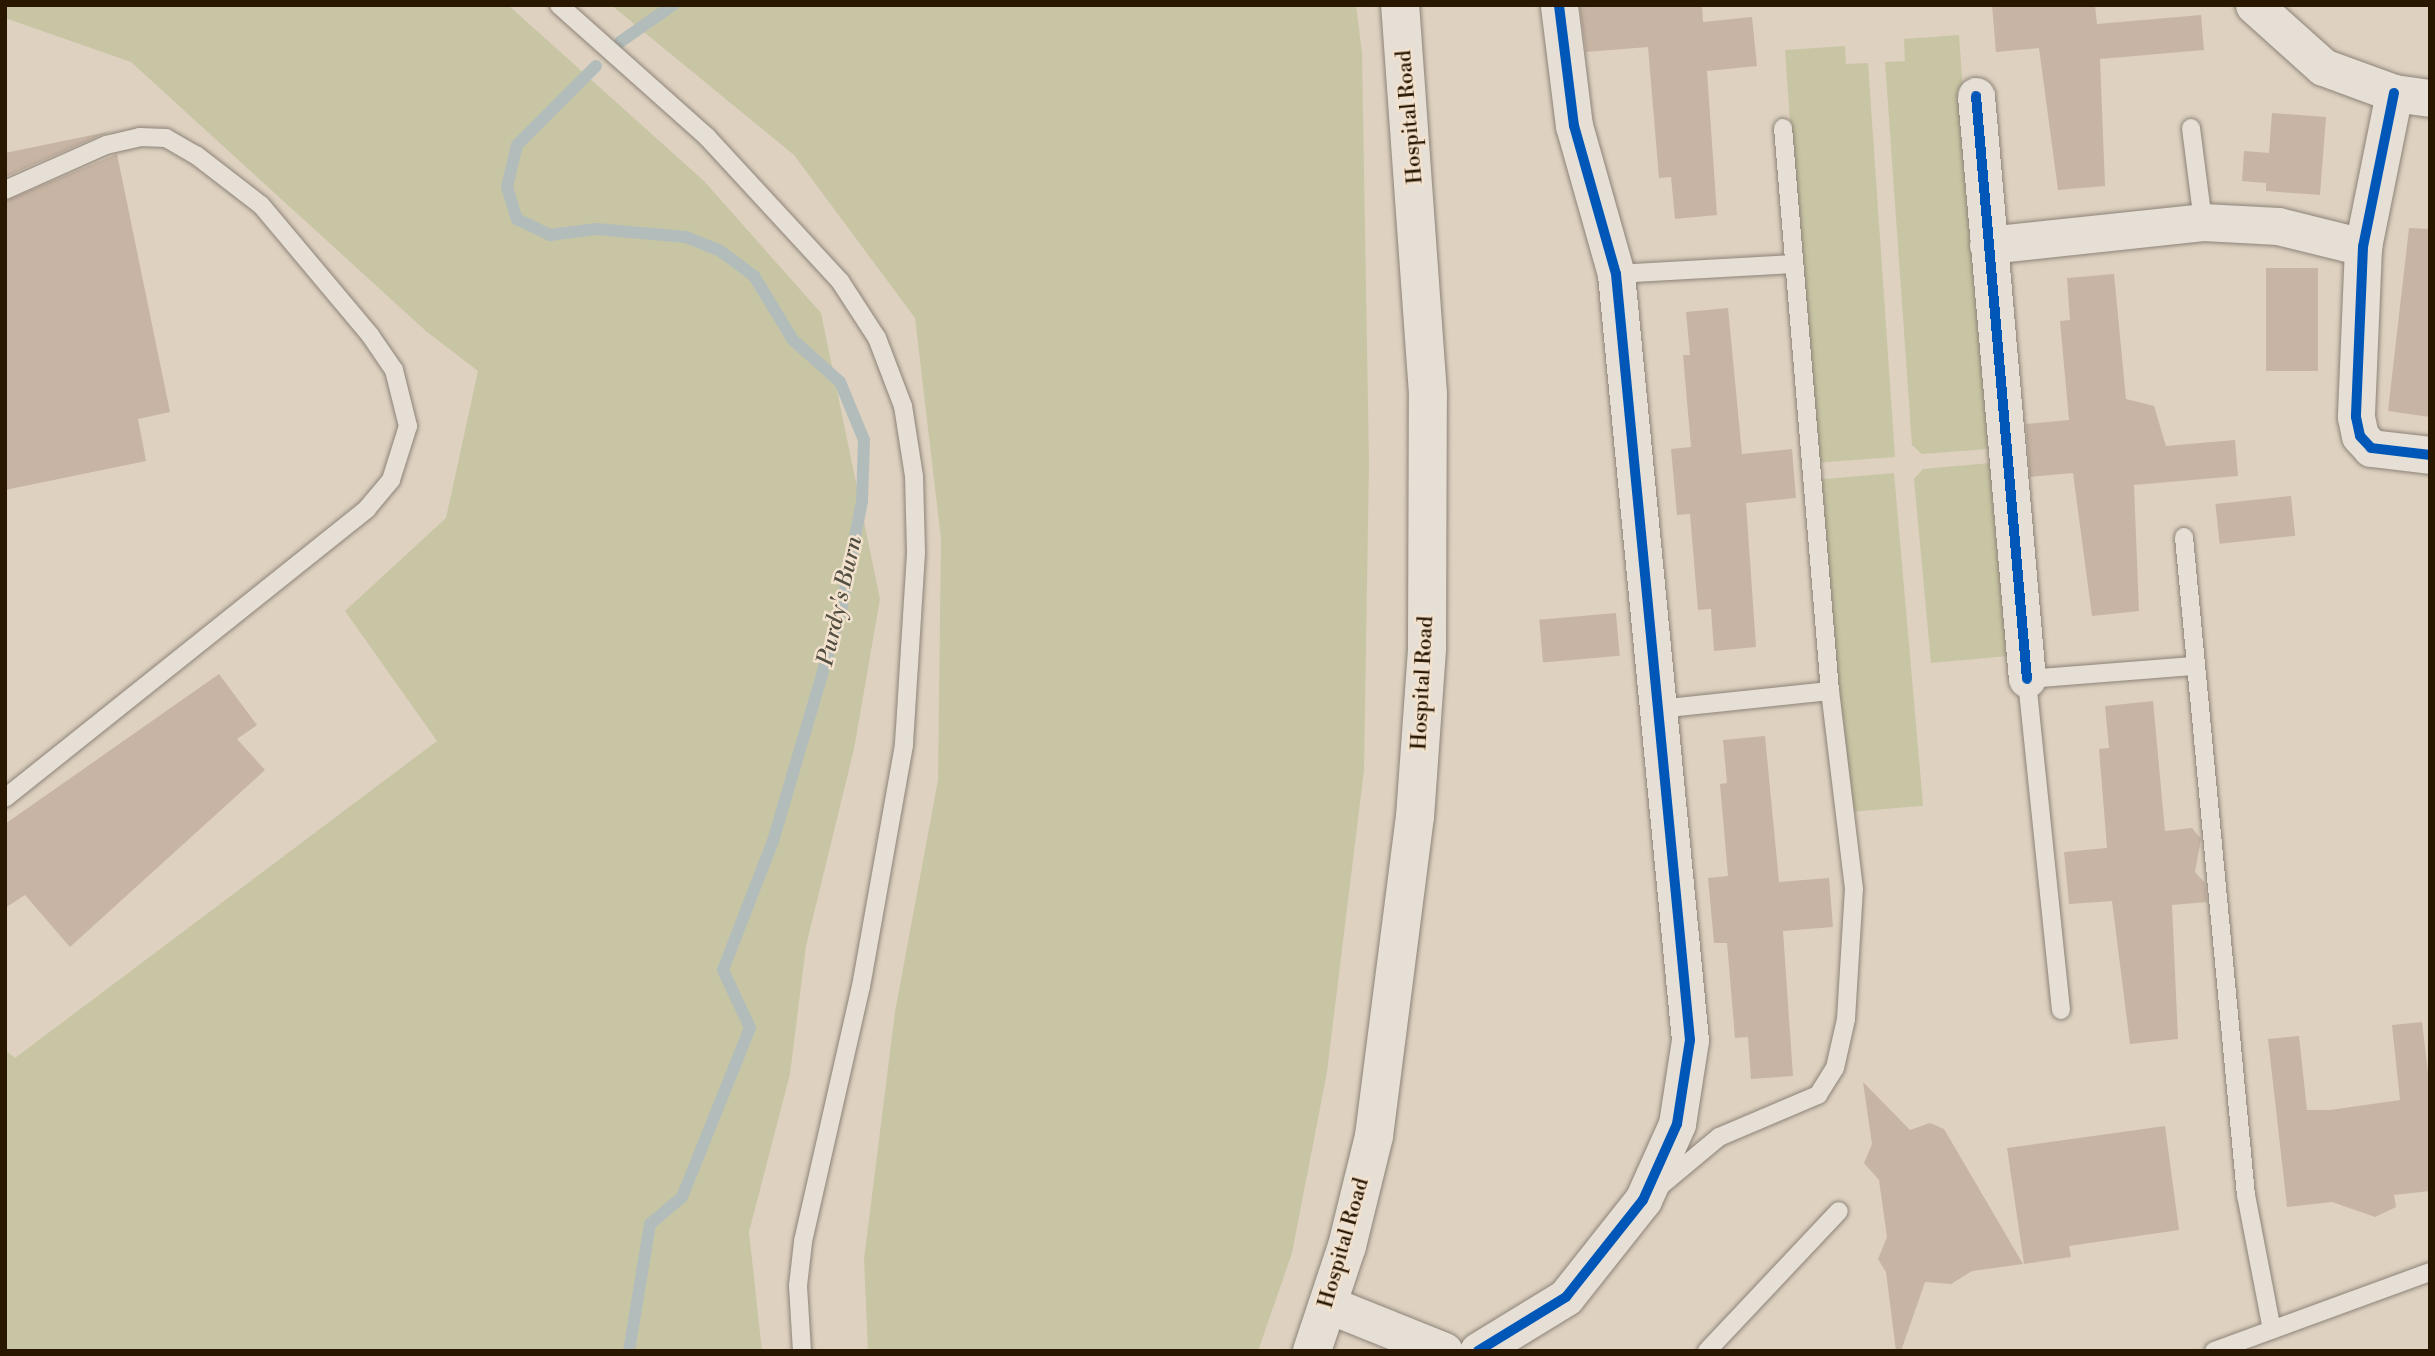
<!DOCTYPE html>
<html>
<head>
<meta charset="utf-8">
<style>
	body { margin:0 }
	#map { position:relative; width:2435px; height:1356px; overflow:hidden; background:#ded1c0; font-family:"Libre Bodoni",serif }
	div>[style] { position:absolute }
	.green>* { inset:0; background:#c8c5a4; transform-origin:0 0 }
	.stream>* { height:12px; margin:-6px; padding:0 6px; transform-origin:6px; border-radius:6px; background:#b2bdbb }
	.building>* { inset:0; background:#c7b4a4; transform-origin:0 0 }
	.roads { filter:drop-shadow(0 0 2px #8d8377) drop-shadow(0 0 2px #8d8377) }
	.service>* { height:18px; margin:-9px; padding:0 9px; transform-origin:9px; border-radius:9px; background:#e5dfd6 }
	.minor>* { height:37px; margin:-18.5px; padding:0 18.5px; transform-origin:18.5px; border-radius:18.5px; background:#e5dfd6 }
	.secondary>* { height:38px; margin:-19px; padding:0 19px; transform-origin:19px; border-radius:19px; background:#e5dfd6 }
	.cycleway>* { height:10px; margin:-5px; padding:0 5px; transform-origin:5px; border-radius:5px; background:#0057b8 }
	span { translate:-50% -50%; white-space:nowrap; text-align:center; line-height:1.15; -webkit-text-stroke:5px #f2e2ce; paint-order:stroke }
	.street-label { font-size:21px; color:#291700 }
	.water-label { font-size:23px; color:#524e41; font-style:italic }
	.frame { position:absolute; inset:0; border:7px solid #291700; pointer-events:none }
</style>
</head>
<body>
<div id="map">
	<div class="green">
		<i style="clip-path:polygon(5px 5px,508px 5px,704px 181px,821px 313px,880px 599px,854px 749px,806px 946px,790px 1074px,749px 1232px,762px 1351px,5px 1351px,5px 1050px,15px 1058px,437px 741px,345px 611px,446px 518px,478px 371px,427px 332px,131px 62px,5px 18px)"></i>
		<i style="clip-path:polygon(611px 5px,1356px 5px,1362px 53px,1369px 464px,1364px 770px,1327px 1072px,1292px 1253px,1258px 1351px,868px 1351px,864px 1259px,895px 1012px,938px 780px,941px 539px,915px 318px,794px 155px)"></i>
		<i style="clip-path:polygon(1959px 35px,1988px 449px,1922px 454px,1912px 445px,1885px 62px,1905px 61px,1904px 39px)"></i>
		<i style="clip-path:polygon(1845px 46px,1846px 64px,1868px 63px,1895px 457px,1814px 463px,1785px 50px)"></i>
		<i style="clip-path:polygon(1990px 463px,2008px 656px,1931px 663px,1914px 479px,1923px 469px)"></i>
		<i style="left:1894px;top:473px;width:334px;height:76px;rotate:85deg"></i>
	</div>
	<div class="stream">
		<i style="left:620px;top:42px;width:65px;rotate:-34.9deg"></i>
		<i style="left:596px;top:66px;width:112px;rotate:135deg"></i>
		<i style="left:517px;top:145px;width:43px;rotate:103.4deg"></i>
		<i style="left:507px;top:187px;width:34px;rotate:73deg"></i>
		<i style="left:517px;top:219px;width:37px;rotate:26deg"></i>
		<i style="left:550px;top:235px;width:47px;rotate:-7.3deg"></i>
		<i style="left:597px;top:229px;width:89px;rotate:5.1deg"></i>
		<i style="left:686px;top:237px;width:35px;rotate:22deg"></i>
		<i style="left:719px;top:250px;width:44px;rotate:36.6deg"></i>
		<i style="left:754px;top:276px;width:75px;rotate:58.6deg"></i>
		<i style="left:793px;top:340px;width:63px;rotate:41.8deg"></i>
		<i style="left:840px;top:382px;width:63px;rotate:67.5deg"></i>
		<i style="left:864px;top:440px;width:61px;rotate:91.9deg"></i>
		<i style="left:862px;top:501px;width:111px;rotate:100.9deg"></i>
		<i style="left:841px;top:610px;width:241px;rotate:106.4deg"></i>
		<i style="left:773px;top:841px;width:138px;rotate:111.2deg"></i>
		<i style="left:723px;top:970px;width:64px;rotate:65deg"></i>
		<i style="left:750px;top:1028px;width:182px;rotate:111.9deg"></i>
		<i style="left:682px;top:1197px;width:42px;rotate:139.8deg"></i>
		<i style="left:650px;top:1224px;width:129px;rotate:99.4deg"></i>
	</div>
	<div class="building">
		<i style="clip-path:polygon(1702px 5px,1703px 22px,1752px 17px,1757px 66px,1707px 71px,1717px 215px,1675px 219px,1671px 177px,1659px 178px,1648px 47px,1586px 52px,1580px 7px)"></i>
		<i style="clip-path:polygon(1992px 5px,2095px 5px,2097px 24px,2201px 15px,2204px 50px,2100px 59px,2105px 186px,2058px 190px,2039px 48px,1996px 52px)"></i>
		<i style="clip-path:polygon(2272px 113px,2326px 117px,2320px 195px,2266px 191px,2266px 183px,2242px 181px,2244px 151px,2269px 153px)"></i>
		<i style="clip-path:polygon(112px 131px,101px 135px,5px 177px,5px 153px)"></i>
		<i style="clip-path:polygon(117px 154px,170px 412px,138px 419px,146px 461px,5px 490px,5px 201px)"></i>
		<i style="clip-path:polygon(2409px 228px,2430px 229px,2430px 417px,2388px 411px)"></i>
		<i style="left:2266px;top:268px;width:52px;height:103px"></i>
		<i style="clip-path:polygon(2114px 274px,2126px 399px,2154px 406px,2166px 446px,2235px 440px,2238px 476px,2134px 485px,2139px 611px,2092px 616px,2073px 473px,2030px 477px,2026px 424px,2069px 420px,2060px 321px,2070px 320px,2067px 278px)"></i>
		<i style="clip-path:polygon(1728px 308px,1742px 454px,1792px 449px,1796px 498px,1746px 503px,1756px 647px,1714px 651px,1711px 609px,1698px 610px,1690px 514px,1677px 515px,1671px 449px,1691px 447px,1683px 355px,1690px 355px,1686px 312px)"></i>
		<i style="left:2291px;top:496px;width:40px;height:76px;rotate:84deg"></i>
		<i style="left:1616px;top:613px;width:43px;height:77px;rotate:85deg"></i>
		<i style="clip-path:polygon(219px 674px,257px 725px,237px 739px,265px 770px,70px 947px,25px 895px,5px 908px,5px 824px)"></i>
		<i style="clip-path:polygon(2153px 701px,2165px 831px,2192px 828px,2201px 839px,2195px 872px,2205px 883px,2207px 902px,2172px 905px,2178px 1039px,2130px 1044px,2112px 901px,2069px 904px,2064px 852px,2107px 848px,2099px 749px,2109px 748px,2105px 706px)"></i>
		<i style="clip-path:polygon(1765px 736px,1779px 882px,1829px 878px,1833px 927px,1783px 931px,1793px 1076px,1751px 1079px,1748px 1037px,1735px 1038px,1727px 943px,1714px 943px,1708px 878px,1728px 876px,1720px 784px,1727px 783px,1723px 740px)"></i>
		<i style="clip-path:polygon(2422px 1022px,2430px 1090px,2430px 1191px,2394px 1195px,2396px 1207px,2375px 1217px,2332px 1202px,2287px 1207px,2268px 1039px,2299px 1036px,2307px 1110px,2330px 1110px,2400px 1100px,2392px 1025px)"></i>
		<i style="clip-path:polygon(1863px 1082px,1910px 1130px,1930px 1123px,1944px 1129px,2023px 1264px,1972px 1271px,1951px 1284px,1925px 1282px,1901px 1351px,1896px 1351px,1886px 1272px,1878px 1259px,1887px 1237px,1879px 1180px,1864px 1163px,1872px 1144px)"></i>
		<i style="clip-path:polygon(2165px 1126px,2179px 1230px,2069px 1246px,2071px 1257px,2024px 1264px,2007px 1148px)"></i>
	</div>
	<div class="roads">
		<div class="service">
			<i style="left:559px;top:5px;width:198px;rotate:41.7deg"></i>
			<i style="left:707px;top:137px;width:196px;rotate:47.3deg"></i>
			<i style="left:840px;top:281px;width:68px;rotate:57deg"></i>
			<i style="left:877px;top:338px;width:73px;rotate:69.1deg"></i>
			<i style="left:903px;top:406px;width:71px;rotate:81.1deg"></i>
			<i style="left:914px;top:476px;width:77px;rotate:88.5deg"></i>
			<i style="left:916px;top:553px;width:192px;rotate:93.6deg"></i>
			<i style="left:904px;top:745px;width:245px;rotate:100.1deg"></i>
			<i style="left:861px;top:986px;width:262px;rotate:102.8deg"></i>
			<i style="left:803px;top:1242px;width:44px;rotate:96.5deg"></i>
			<i style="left:798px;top:1286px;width:65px;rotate:86.5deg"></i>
			<i style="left:2191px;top:128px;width:95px;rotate:82.7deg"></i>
			<i style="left:5px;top:190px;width:111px;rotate:-24deg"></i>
			<i style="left:106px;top:145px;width:35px;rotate:-13deg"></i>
			<i style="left:140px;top:137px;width:26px;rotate:2deg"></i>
			<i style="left:166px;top:138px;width:34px;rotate:30deg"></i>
			<i style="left:196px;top:155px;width:82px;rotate:37.6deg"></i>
			<i style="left:261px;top:205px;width:170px;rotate:50deg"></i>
			<i style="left:370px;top:335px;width:42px;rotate:55.6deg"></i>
			<i style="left:394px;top:370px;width:58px;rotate:76deg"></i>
			<i style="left:408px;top:426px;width:57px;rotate:107.5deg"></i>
			<i style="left:391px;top:480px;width:38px;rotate:130deg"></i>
			<i style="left:367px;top:509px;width:463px;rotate:141.4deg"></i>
			<i style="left:1616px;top:274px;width:178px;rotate:-3.2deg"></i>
			<i style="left:2184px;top:537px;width:661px;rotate:84.62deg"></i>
			<i style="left:2246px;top:1195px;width:137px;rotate:79.1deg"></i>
			<i style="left:1658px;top:709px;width:173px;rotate:-6deg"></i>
			<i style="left:1830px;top:691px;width:565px;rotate:-94.77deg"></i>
			<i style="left:2061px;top:1010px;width:333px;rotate:-95.9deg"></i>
			<i style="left:2027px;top:679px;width:167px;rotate:-4.5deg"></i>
			<i style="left:1659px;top:1187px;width:78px;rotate:-39.8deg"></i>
			<i style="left:1719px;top:1137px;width:108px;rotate:-23deg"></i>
			<i style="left:1818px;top:1095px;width:32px;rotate:-58deg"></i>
			<i style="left:1835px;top:1068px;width:50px;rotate:-77.3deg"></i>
			<i style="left:1846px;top:1019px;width:130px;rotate:-86.5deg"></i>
			<i style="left:1854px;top:889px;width:199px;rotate:-96.9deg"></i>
			<i style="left:1707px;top:1351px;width:192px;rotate:-46.7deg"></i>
			<i style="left:2214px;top:1351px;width:230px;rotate:-20.1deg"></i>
		</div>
		<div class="minor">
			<i style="left:2254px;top:5px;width:93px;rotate:41.9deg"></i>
			<i style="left:2323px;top:67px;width:76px;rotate:20.1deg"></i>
			<i style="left:2394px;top:93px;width:36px;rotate:8deg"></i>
			<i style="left:2394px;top:93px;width:157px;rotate:101.4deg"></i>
			<i style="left:2363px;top:247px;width:170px;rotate:92.4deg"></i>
			<i style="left:2356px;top:417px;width:19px;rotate:78deg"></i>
			<i style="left:2360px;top:436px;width:16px;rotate:47deg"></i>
			<i style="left:2371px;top:448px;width:59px;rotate:6.8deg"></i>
			<i style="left:1976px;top:96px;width:585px;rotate:85deg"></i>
			<i style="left:1988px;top:245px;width:216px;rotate:-6.1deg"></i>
			<i style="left:2203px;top:222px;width:75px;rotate:3.1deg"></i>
			<i style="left:2278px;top:226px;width:88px;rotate:13.9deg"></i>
			<i style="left:1327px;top:1304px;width:126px;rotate:21.9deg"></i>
			<i style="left:1478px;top:1351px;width:103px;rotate:-31.5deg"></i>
			<i style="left:1566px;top:1297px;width:124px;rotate:-51.6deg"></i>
			<i style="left:1643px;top:1200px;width:83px;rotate:-65.9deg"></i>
			<i style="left:1677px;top:1124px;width:85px;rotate:-81.2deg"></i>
			<i style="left:1690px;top:1040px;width:770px;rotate:-95.52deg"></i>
			<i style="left:1616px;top:274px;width:154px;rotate:-105.8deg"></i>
			<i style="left:1574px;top:126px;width:122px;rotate:-97.1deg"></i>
		</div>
		<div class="secondary">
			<i style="left:1312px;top:1351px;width:111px;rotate:-71.6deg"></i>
			<i style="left:1347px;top:1246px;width:113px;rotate:-76.2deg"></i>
			<i style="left:1374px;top:1136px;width:322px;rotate:-82.7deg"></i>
			<i style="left:1415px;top:817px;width:169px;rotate:-85.9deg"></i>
			<i style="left:1427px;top:648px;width:254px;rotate:-89.8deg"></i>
			<i style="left:1428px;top:394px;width:390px;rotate:-94.1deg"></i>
		</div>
	</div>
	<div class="cycleway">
		<i style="left:2394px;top:93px;width:157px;rotate:101.4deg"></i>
		<i style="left:2363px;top:247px;width:170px;rotate:92.4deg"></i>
		<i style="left:2356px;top:417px;width:19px;rotate:78deg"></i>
		<i style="left:2360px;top:436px;width:16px;rotate:47deg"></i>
		<i style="left:2371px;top:448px;width:59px;rotate:6.8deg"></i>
		<i style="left:1976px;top:96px;width:585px;rotate:85deg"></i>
		<i style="left:1478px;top:1351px;width:103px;rotate:-31.5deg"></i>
		<i style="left:1566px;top:1297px;width:124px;rotate:-51.6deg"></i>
		<i style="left:1643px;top:1200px;width:83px;rotate:-65.9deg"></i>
		<i style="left:1677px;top:1124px;width:85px;rotate:-81.2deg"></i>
		<i style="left:1690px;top:1040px;width:770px;rotate:-95.52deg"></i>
		<i style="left:1616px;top:274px;width:154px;rotate:-105.8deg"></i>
		<i style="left:1574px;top:126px;width:122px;rotate:-97.1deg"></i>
	</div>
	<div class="street-label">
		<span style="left:1410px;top:117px;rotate:-95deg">Hospital Road</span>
		<span style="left:1423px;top:683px;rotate:-87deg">Hospital Road</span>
		<span style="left:1344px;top:1243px;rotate:-74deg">Hospital Road</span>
	</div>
	<div class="water-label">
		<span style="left:840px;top:601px;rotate:-77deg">Purdy's Burn</span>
	</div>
	<div class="frame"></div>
</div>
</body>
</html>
